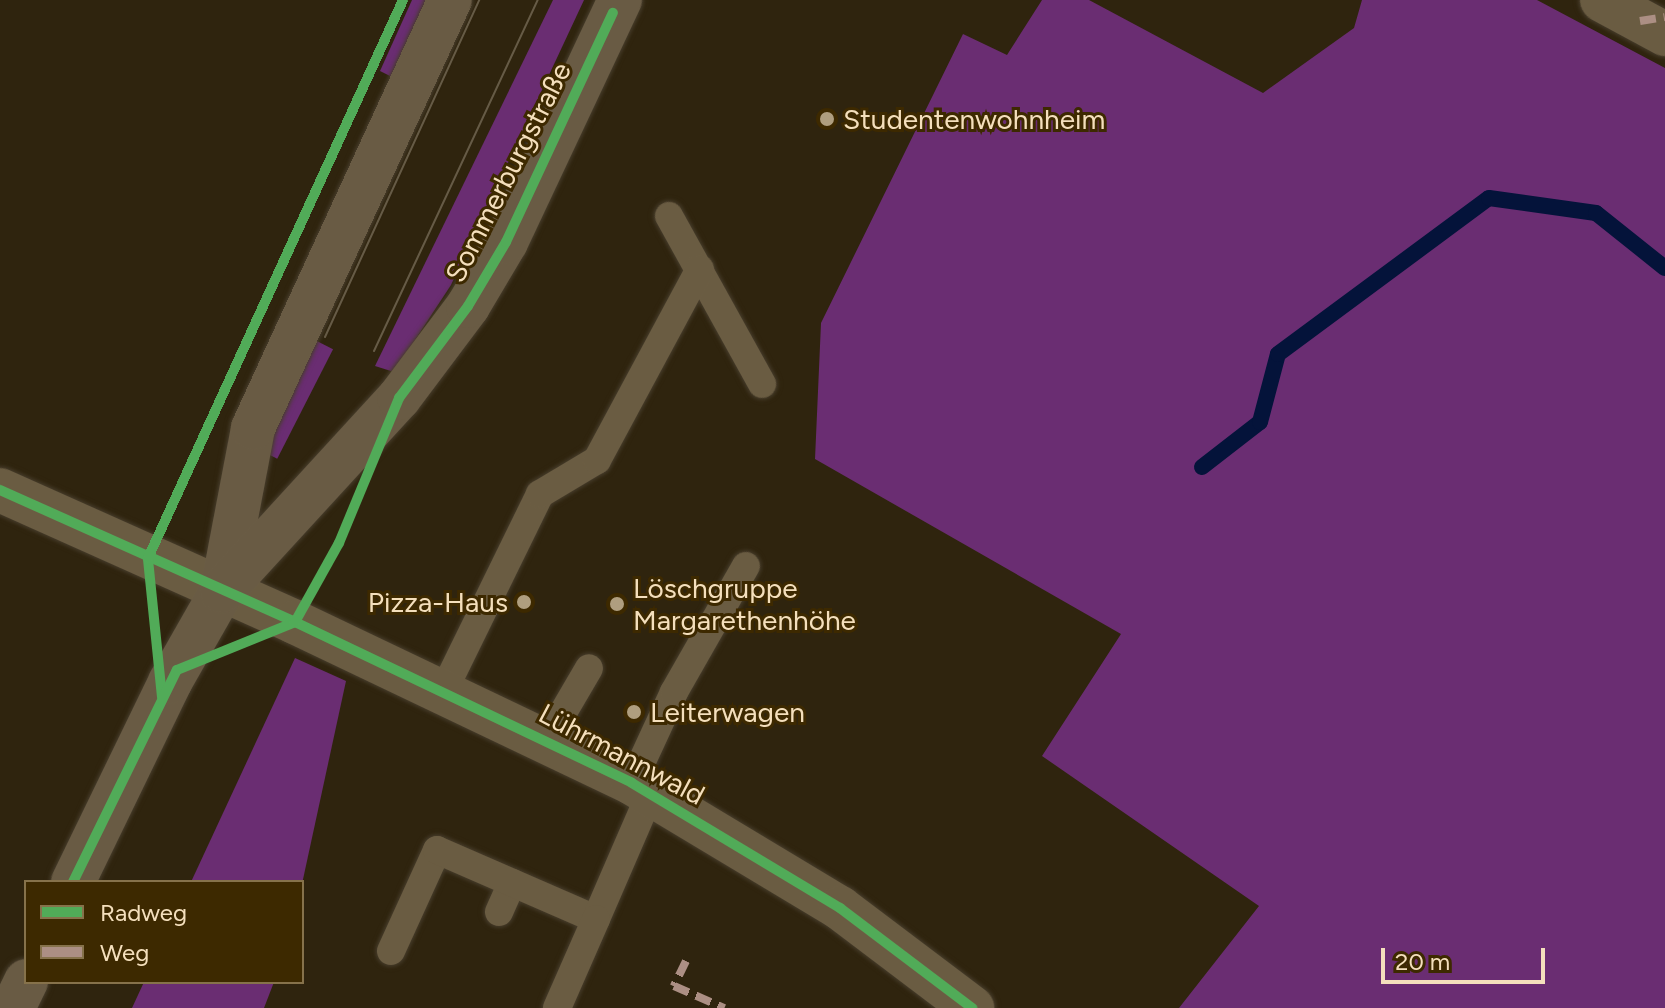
<!DOCTYPE html>
<html>
<head>
<meta charset="utf-8">
<style>
	body { margin:0 }
	#map { position:relative; width:1665px; height:1008px; overflow:hidden; background:#2f240e; font-family:Figtree,sans-serif }
	div>[style] { position:absolute }
	.green>* { inset:0; background:#6a2d72; transform-origin:0 0 }
	.stream>* { height:16px; margin:-8px; padding:0 8px; transform-origin:8px; border-radius:8px; background:#04133a }
	.roads { filter:drop-shadow(0 0 2px #473d2c) drop-shadow(0 0 2px #473d2c) }
	.lane>* { height:28px; margin:-14px; padding:0 14px; transform-origin:14px; border-radius:14px; background:#6a5c42 }
	.street>* { height:44px; margin:-22px; padding:0 22px; transform-origin:22px; border-radius:22px; background:#6a5c42 }
	.secondary>* { height:44px; margin:-22px; padding:0 22px; transform-origin:22px; border-radius:22px; background:#695b44 }
	.tram>* { height:2px; margin:-1px; padding:0 1px; transform-origin:1px; border-radius:1px; background:#665b46 }
	.quiet>* { height:8px; margin-top:-4px; transform-origin:0; background:repeating-linear-gradient(90deg,#ac8f84 0 16px,transparent 0 24px) }
	.cycleway>* { height:10px; margin:-5px; padding:0 5px; transform-origin:5px; border-radius:5px; background:#51ab58 }
	.dots>* { width:22px; height:22px; translate:-50% -50%; box-sizing:border-box; border:4px solid #3d2900; border-radius:50% }
	span { translate:-50% -50%; white-space:nowrap; text-align:center; line-height:1.15; -webkit-text-stroke:6px #3d2900; paint-order:stroke }
	.poi-label { font-size:28px; color:#f4dfbc }
	.left { translate:0 -50%; text-align:left }
	.right { translate:-100% -50%; text-align:right }
	.street-label { font-size:28px; color:#f4dfbc }
	.legend { position:absolute; left:24px; top:880px; width:280px; height:104px; box-sizing:border-box; background:#3d2900; border:2px solid #86724b; margin:0; padding:10px 14px; list-style:none; font-size:24px; color:#f4dfbc }
	.legend li { display:flex; align-items:center; gap:16px; height:40px }
	.legend b { width:40px; border:2px solid #86724b }
	.scale { position:absolute; left:1381px; top:948px; width:164px; height:36px; box-sizing:border-box; border:4px solid #f4dfbc; border-top:0; padding-left:10px; font-size:24px; line-height:28px; white-space:nowrap; color:#f4dfbc; -webkit-text-stroke:6px #3d2900; paint-order:stroke }
</style>
</head>
<body>
<div id="map">
	<div class="green">
		<i style="clip-path:polygon(412px 0,435px 0,398px 80px,380px 71px)"></i>
		<i style="clip-path:polygon(553px 0,584px 0,451px 285px,394px 372px,375px 366px)"></i>
		<i style="clip-path:polygon(1042px 0,1089px 0,1263px 93px,1354px 28px,1362px 0,1537px 0,1665px 68px,1665px 1008px,1179px 1008px,1259px 906px,1042px 756px,1121px 634px,815px 459px,821px 323px,963px 34px,1007px 55px)"></i>
		<i style="left:309px;top:337px;width:27px;height:123px;rotate:27deg"></i>
		<i style="clip-path:polygon(295px 658px,346px 681px,302px 884px,191px 882px)"></i>
		<i style="clip-path:polygon(144px 982px,274px 982px,264px 1008px,132px 1008px)"></i>
	</div>
	<div class="stream">
		<i style="left:1202px;top:467px;width:73px;rotate:-37.8deg"></i>
		<i style="left:1260px;top:422px;width:70px;rotate:-75.2deg"></i>
		<i style="left:1278px;top:354px;width:262px;rotate:-36.5deg"></i>
		<i style="left:1489px;top:198px;width:108px;rotate:8deg"></i>
		<i style="left:1596px;top:213px;width:88px;rotate:38.6deg"></i>
	</div>
	<div class="roads">
		<div class="lane">
			<i style="left:669px;top:216px;width:192px;rotate:61deg"></i>
			<i style="left:443px;top:692px;width:220px;rotate:-63.9deg"></i>
			<i style="left:540px;top:494px;width:66px;rotate:-30.8deg"></i>
			<i style="left:597px;top:460px;width:217px;rotate:-61.7deg"></i>
			<i style="left:547px;top:740px;width:83px;rotate:-59.7deg"></i>
			<i style="left:632px;top:783px;width:100px;rotate:-65.2deg"></i>
			<i style="left:674px;top:692px;width:145px;rotate:-60.3deg"></i>
			<i style="left:499px;top:912px;width:32px;rotate:-66deg"></i>
			<i style="left:391px;top:951px;width:111px;rotate:-65.5deg"></i>
			<i style="left:437px;top:850px;width:173px;rotate:23.5deg"></i>
			<i style="left:596px;top:919px;width:136px;rotate:-66.6deg"></i>
			<i style="left:557px;top:1008px;width:97px;rotate:-66.3deg"></i>
		</div>
		<div class="street">
			<i style="left:1602px;top:0;width:72px;rotate:28.4deg"></i>
			<i style="left:0;top:490px;width:323px;rotate:24.1deg"></i>
			<i style="left:295px;top:622px;width:373px;rotate:25.5deg"></i>
			<i style="left:632px;top:783px;width:243px;rotate:31deg"></i>
			<i style="left:840px;top:908px;width:166px;rotate:37.1deg"></i>
		</div>
		<div class="secondary">
			<i style="left:222px;top:591px;width:166px;rotate:-79.2deg"></i>
			<i style="left:253px;top:428px;width:471px;rotate:-65.3deg"></i>
			<i style="left:73px;top:882px;width:222px;rotate:-64.1deg"></i>
			<i style="left:170px;top:682px;width:105px;rotate:-60.3deg"></i>
			<i style="left:222px;top:591px;width:262px;rotate:-47.5deg"></i>
			<i style="left:399px;top:398px;width:115px;rotate:-53.1deg"></i>
			<i style="left:468px;top:306px;width:74px;rotate:-59.3deg"></i>
			<i style="left:506px;top:242px;width:268px;rotate:-64.8deg"></i>
			<i style="left:13px;top:1008px;width:30px;rotate:-64deg"></i>
		</div>
	</div>
	<div class="tram">
		<i style="left:325px;top:337px;width:371px;rotate:-65.4deg"></i>
		<i style="left:374px;top:351px;width:387px;rotate:-65deg"></i>
	</div>
	<div class="quiet">
		<i style="left:1640px;top:21px;width:25px;rotate:-9deg"></i>
		<i style="left:686px;top:961px;width:28px;rotate:116deg"></i>
		<i style="left:674px;top:986px;width:55px;rotate:23.7deg"></i>
	</div>
	<div class="cycleway">
		<i style="left:0;top:490px;width:323px;rotate:24.1deg"></i>
		<i style="left:295px;top:622px;width:373px;rotate:25.5deg"></i>
		<i style="left:632px;top:783px;width:243px;rotate:31deg"></i>
		<i style="left:840px;top:908px;width:166px;rotate:37.1deg"></i>
		<i style="left:162px;top:697px;width:140px;rotate:-95.8deg"></i>
		<i style="left:148px;top:558px;width:614px;rotate:-65.44deg"></i>
		<i style="left:73px;top:882px;width:236px;rotate:-63.9deg"></i>
		<i style="left:177px;top:670px;width:127px;rotate:-22.1deg"></i>
		<i style="left:295px;top:622px;width:90px;rotate:-60.9deg"></i>
		<i style="left:339px;top:543px;width:157px;rotate:-67.5deg"></i>
		<i style="left:399px;top:398px;width:115px;rotate:-53.1deg"></i>
		<i style="left:468px;top:306px;width:74px;rotate:-59.3deg"></i>
		<i style="left:506px;top:242px;width:253px;rotate:-65deg"></i>
	</div>
	<div class="dots">
		<i style="left:827px;top:119px;background:#af9e7f"></i>
		<i style="left:524px;top:602px;background:#af9e7f"></i>
		<i style="left:617px;top:604px;background:#af9e7f"></i>
		<i style="left:634px;top:712px;background:#af9e7f"></i>
	</div>
	<div class="poi-label">
		<span class="left" style="left:843px;top:119px">Studentenwohnheim</span>
		<span class="left" style="left:633px;top:604px">Löschgruppe<br>Margarethenhöhe</span>
		<span class="right" style="left:508px;top:602px">Pizza-Haus</span>
		<span class="left" style="left:650px;top:712px">Leiterwagen</span>
	</div>
	<div class="street-label">
		<span style="left:508px;top:172px;rotate:-63deg">Sommerburgstraße</span>
		<span style="left:622px;top:754px;rotate:28deg">Lührmannwald</span>
	</div>
	<ul class="legend">
	<li><b style="height:10px;background:#51ab58"></b>Radweg</li>
	<li><b style="height:10px;background:#ac8f84"></b>Weg</li>
	</ul>
	<div class="scale">20 m</div>
</div>
</body>
</html>
